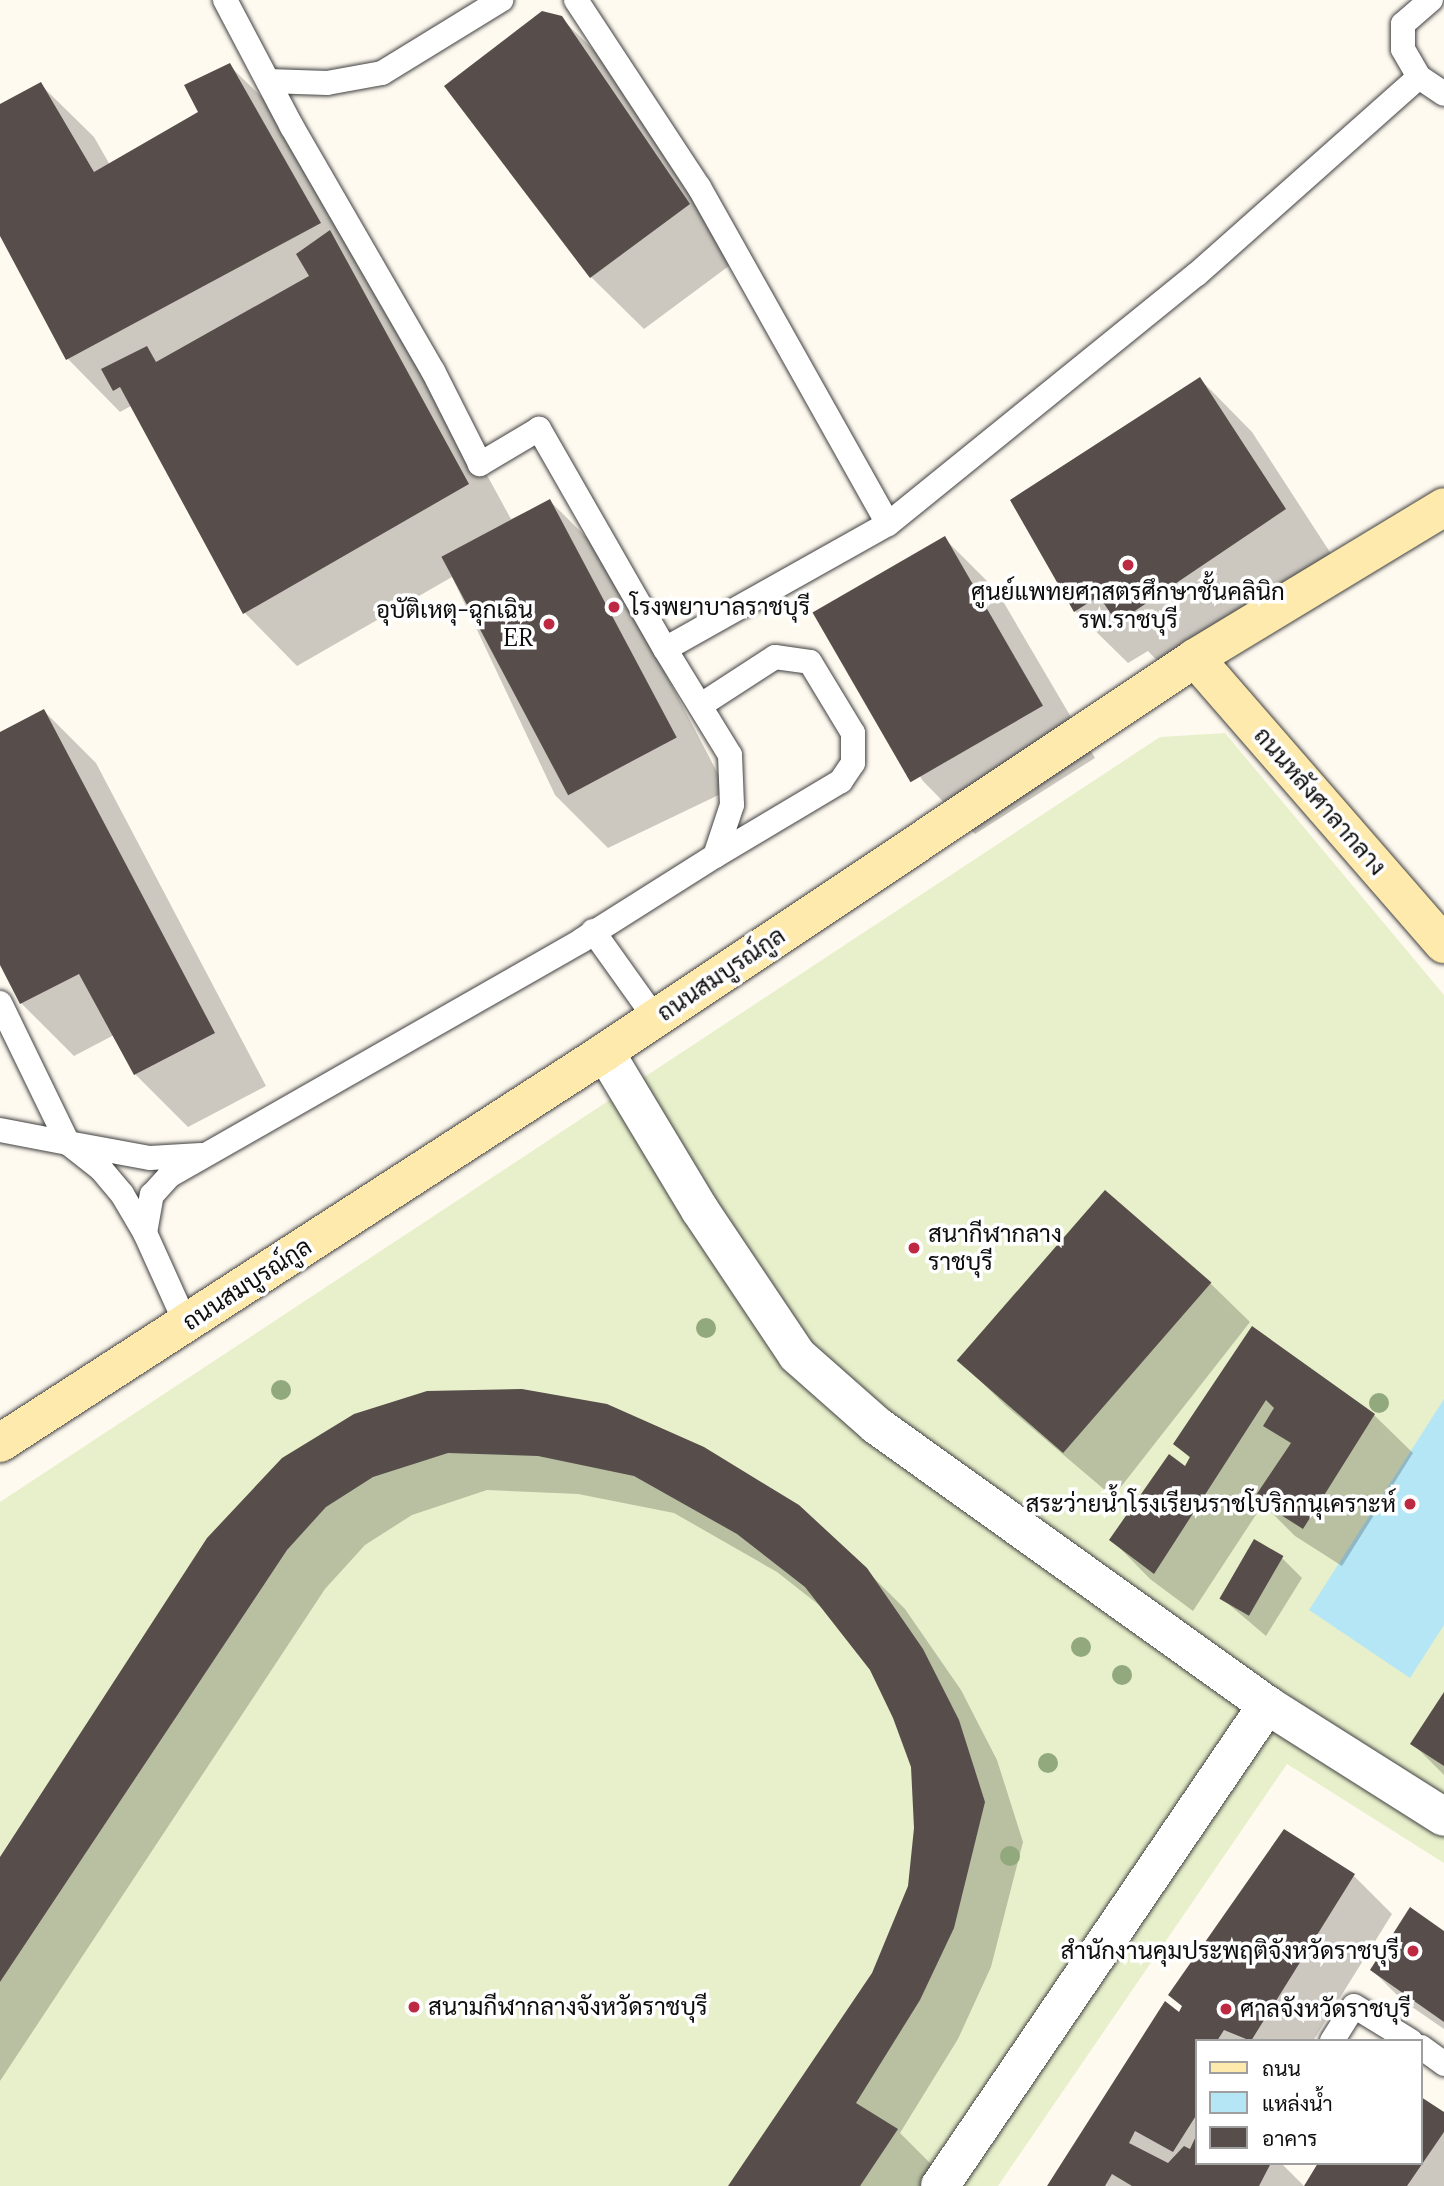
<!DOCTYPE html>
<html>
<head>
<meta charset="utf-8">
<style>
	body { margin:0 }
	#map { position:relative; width:1444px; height:2186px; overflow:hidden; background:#fffaf0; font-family:Lora,Sarabun,serif }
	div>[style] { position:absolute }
	.pitch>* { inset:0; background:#e8f0cb }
	.water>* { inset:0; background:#b5e6f5 }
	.shadow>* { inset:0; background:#0003 }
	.building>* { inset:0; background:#574e4b; transform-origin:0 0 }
	.roads { filter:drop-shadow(0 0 2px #414141) drop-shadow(0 0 2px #414141) }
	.lane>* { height:24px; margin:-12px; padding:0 12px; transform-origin:12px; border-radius:12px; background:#fff }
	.street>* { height:38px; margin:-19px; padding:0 19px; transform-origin:19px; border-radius:19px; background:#fff }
	.secondary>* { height:38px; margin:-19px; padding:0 19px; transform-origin:19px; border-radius:19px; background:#feeaac }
	.trees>* { width:20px; height:20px; margin:-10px; border-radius:50%; background:#91a97d }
	.dots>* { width:19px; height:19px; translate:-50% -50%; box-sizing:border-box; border:4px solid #fff; border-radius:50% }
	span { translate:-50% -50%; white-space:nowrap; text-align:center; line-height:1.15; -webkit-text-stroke:7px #fff; paint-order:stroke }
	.poi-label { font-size:24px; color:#0e0e0e }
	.left { translate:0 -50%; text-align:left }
	.right { translate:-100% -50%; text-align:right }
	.street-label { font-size:24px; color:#0e0e0e }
	.legend { position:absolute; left:1195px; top:2039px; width:228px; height:126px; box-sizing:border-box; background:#fff; border:2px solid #9f9f9f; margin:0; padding:9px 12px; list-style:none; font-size:21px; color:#0e0e0e }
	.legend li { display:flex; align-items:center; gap:14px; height:35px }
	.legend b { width:35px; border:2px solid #9f9f9f }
</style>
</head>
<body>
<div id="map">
	<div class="pitch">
		<i style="clip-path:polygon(1225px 733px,1444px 995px,1444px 1863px,1287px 1764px,998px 2186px,0 2186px,0 1502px,1160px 737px)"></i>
	</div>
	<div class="water">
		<i style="clip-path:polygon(1444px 1399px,1444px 1625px,1410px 1678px,1309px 1610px)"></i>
	</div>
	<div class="shadow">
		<i style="clip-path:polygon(561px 18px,615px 71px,741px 257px,644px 329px,591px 277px)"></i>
		<i style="clip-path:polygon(229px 65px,282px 117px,383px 285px,511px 519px,550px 501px,603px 554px,727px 791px,608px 848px,555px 795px,452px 577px,297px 666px,245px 613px,133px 408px,131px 406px,120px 412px,68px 359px,0 232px,0 106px,41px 85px,94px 137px,110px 165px,201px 113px)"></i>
		<i style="clip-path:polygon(1200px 379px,1252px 432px,1337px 563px,1171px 675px,1148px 651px,1128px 663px,1075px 611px)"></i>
		<i style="clip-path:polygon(944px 538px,997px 591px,1095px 758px,975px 834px,923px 781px,815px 613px)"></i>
		<i style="clip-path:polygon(44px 711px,96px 763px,266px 1086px,188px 1127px,135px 1074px,114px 1035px,74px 1056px,21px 1003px,0 963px,0 734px)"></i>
		<i style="clip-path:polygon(1105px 1193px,1211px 1284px,1250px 1322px,1113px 1497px,1006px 1406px,967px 1368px)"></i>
		<i style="clip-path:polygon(1253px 1328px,1374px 1415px,1413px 1453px,1342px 1566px,1295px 1536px,1263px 1504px,1193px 1611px,1150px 1579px,1112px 1540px,1186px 1468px,1191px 1459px,1175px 1444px)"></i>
		<i style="clip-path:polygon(522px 1391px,866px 1570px,905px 1609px,961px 1690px,997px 1760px,1023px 1842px,991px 1967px,958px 2039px,900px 2133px,936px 2169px,924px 2186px,730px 2186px,874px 1974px,910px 1887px,916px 1828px,913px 1767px,895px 1717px,871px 1669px,824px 1609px,777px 1572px,674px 1513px,578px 1494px,487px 1490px,412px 1515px,365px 1545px,325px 1589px,0 2081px,0 1860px,209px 1539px)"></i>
		<i style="clip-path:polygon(1255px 1542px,1282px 1558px,1302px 1578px,1266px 1636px,1220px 1597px)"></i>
		<i style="clip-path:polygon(1444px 1695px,1444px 1775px,1412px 1743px)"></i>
		<i style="clip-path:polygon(1354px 1876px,1392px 1914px,1313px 2041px,1197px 2041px,1197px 2163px,1281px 2163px,1304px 2186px,1049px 2186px,1179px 2015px,1183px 2007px,1170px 1995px)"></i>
		<i style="clip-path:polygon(1444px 1933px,1444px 2029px,1402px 2000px,1372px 1970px)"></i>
		<i style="clip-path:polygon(1444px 2114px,1444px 2186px,1307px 2186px,1421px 2163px)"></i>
	</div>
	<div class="building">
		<i style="clip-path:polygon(542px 11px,562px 16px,690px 204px,590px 278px,444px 86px)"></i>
		<i style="clip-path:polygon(230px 63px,321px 223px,66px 360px,0 236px,0 104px,41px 82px,94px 172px,198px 112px,184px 85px)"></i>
		<i style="clip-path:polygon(330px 230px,469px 484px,243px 614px,120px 387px,113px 391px,101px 369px,147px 346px,156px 362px,309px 276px,296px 254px)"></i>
		<i style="clip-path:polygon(1200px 377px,1286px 509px,1117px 623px,1099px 596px,1074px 612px,1010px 500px)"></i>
		<i style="left:550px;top:499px;width:270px;height:123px;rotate:62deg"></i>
		<i style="left:945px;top:536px;width:196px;height:153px;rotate:60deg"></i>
		<i style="clip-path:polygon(44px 709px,215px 1033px,134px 1075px,79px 974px,20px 1004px,0 965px,0 732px)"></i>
		<i style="left:1105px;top:1190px;width:141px;height:226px;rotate:41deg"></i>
		<i style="clip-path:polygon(1252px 1326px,1375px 1414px,1303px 1529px,1254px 1498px,1291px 1443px,1263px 1426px,1274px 1408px,1266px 1400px,1154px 1574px,1109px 1540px,1169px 1454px,1185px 1466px,1190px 1457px,1173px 1444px)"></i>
		<i style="clip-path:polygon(522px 1389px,607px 1404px,704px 1447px,799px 1505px,867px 1568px,923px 1649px,959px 1720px,985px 1802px,954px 1928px,920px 2000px,856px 2103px,898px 2129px,860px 2186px,728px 2186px,872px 1973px,908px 1886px,914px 1828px,911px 1767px,893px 1718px,870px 1670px,805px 1587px,737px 1534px,634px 1476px,538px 1456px,448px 1453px,373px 1477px,326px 1507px,287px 1550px,0 1982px,0 1857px,207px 1538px,282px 1458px,354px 1414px,427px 1391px)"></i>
		<i style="left:1254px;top:1539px;width:34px;height:69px;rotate:30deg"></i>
		<i style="clip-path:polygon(1444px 1692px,1444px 1766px,1410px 1744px)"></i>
		<i style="clip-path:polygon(1284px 1829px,1355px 1874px,1251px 2041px,1224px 2030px,1217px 2041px,1197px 2041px,1197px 2114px,1173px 2152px,1135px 2131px,1129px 2143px,1168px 2163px,1184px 2146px,1190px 2149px,1197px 2134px,1197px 2163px,1271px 2163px,1259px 2186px,1132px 2186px,1112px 2174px,1105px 2186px,1047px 2186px,1165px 2001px,1179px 2012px,1182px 2006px,1168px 1995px)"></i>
		<i style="clip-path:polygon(1410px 1907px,1444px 1931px,1444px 2022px,1370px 1970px)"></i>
		<i style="clip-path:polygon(1421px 2097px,1444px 2112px,1444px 2132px,1407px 2186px,1304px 2186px,1318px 2163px,1421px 2163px)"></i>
	</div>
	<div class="roads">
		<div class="lane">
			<i style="left:576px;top:0;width:224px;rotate:56.7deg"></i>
			<i style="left:699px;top:187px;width:386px;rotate:60.7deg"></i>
			<i style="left:1419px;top:77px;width:32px;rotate:-120deg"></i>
			<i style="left:1403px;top:49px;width:25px;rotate:-90deg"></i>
			<i style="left:1403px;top:24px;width:37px;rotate:-41deg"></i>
			<i style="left:268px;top:81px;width:59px;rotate:1.9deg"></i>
			<i style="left:327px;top:83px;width:56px;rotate:-10.3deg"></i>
			<i style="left:382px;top:73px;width:140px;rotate:-31.5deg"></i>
			<i style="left:665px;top:649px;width:256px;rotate:-29.3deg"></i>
			<i style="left:888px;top:524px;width:396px;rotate:-39deg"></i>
			<i style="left:1196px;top:275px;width:298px;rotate:-41.6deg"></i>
			<i style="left:1419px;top:77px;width:30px;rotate:34deg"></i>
			<i style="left:701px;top:705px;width:88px;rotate:-33deg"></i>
			<i style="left:775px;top:657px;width:35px;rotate:8deg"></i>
			<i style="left:810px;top:662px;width:83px;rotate:58.8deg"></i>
			<i style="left:853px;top:733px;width:30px;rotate:90deg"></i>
			<i style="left:853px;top:763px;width:22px;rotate:124deg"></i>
			<i style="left:841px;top:781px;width:147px;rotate:149.2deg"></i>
			<i style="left:593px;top:931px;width:107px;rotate:54.5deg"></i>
			<i style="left:0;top:1003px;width:156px;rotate:64.1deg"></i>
			<i style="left:68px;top:1143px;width:83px;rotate:10.4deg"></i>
			<i style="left:150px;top:1158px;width:51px;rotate:-3.4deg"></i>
			<i style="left:0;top:1130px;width:69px;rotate:10.8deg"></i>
			<i style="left:68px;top:1143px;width:42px;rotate:38.2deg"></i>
			<i style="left:101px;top:1169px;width:33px;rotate:50deg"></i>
			<i style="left:122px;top:1194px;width:45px;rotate:59.5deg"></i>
			<i style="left:145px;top:1233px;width:100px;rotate:65.7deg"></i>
			<i style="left:145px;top:1233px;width:39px;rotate:-80deg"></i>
			<i style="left:152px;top:1195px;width:25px;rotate:-48deg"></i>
			<i style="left:169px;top:1176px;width:476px;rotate:-29.7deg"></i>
			<i style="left:582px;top:940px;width:157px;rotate:-32.3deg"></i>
			<i style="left:715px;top:856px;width:54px;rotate:-71.6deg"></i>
			<i style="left:732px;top:805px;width:50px;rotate:-92.3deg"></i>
			<i style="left:730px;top:755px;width:124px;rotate:-121.5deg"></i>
			<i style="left:665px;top:649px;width:254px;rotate:-119.8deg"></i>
			<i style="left:539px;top:429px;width:69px;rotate:149.3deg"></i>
			<i style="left:480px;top:464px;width:104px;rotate:-116.8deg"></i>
			<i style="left:433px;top:371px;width:282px;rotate:-120deg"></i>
			<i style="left:292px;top:127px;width:144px;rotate:-117.8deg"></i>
			<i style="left:1332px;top:2041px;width:41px;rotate:-57.8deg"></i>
			<i style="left:1354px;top:2006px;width:67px;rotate:31.6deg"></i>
			<i style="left:1421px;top:2047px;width:29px;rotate:36deg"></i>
		</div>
		<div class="street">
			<i style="left:605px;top:1052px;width:184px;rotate:59deg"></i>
			<i style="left:700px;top:1210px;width:174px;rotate:56.2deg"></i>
			<i style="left:797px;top:1355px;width:106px;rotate:41.5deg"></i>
			<i style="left:876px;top:1425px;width:481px;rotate:35.6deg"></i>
			<i style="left:1267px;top:1705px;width:209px;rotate:32.3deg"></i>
			<i style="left:940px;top:2186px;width:582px;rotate:-55.79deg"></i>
		</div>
		<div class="secondary">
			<i style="left:1195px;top:658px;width:379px;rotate:49deg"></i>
			<i style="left:0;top:1443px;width:720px;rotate:-32.87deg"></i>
			<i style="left:605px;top:1052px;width:709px;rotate:-33.73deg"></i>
			<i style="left:1195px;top:658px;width:291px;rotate:-31.2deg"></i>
		</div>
	</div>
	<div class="trees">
		<i style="left:706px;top:1328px"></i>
		<i style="left:281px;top:1390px"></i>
		<i style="left:1379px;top:1403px"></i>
		<i style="left:1081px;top:1647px"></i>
		<i style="left:1122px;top:1675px"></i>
		<i style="left:1048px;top:1763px"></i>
		<i style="left:1010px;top:1856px"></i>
	</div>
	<div class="dots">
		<i style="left:1128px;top:565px;background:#bd2842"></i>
		<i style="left:614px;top:607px;background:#bd2842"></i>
		<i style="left:549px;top:624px;background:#bd2842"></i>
		<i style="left:914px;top:1248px;background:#bd2842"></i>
		<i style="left:1410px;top:1504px;background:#bd2842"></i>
		<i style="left:1413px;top:1951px;background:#bd2842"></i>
		<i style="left:414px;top:2007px;background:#bd2842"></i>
		<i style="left:1226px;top:2009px;background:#bd2842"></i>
	</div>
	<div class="poi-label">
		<span style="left:1128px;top:606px">ศูนย์แพทยศาสตรศึกษาชั้นคลินิก<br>รพ.ราชบุรี</span>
		<span class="left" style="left:630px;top:607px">โรงพยาบาลราชบุรี</span>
		<span class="right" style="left:533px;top:624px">อุบัติเหตุ-ฉุกเฉิน<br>ER</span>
		<span class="left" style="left:928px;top:1248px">สนากีฬากลาง<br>ราชบุรี</span>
		<span class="right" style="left:1396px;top:1504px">สระว่ายน้ำโรงเรียนราชโบริกานุเคราะห์</span>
		<span class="right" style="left:1399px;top:1951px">สำนักงานคุมประพฤติจังหวัดราชบุรี</span>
		<span class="left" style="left:428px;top:2007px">สนามกีฬากลางจังหวัดราชบุรี</span>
		<span class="left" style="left:1240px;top:2009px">ศาลจังหวัดราชบุรี</span>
	</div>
	<div class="street-label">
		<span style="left:1320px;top:801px;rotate:49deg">ถนนหลังศาลากลาง</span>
		<span style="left:721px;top:974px;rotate:-34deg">ถนนสมบูรณ์กูล</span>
		<span style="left:247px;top:1284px;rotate:-33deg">ถนนสมบูรณ์กูล</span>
	</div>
	<ul class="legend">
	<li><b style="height:9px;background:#feeaac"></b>ถนน</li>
	<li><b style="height:19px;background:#b5e6f5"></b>แหล่งน้ำ</li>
	<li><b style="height:19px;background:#574e4b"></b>อาคาร</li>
	</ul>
</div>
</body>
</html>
